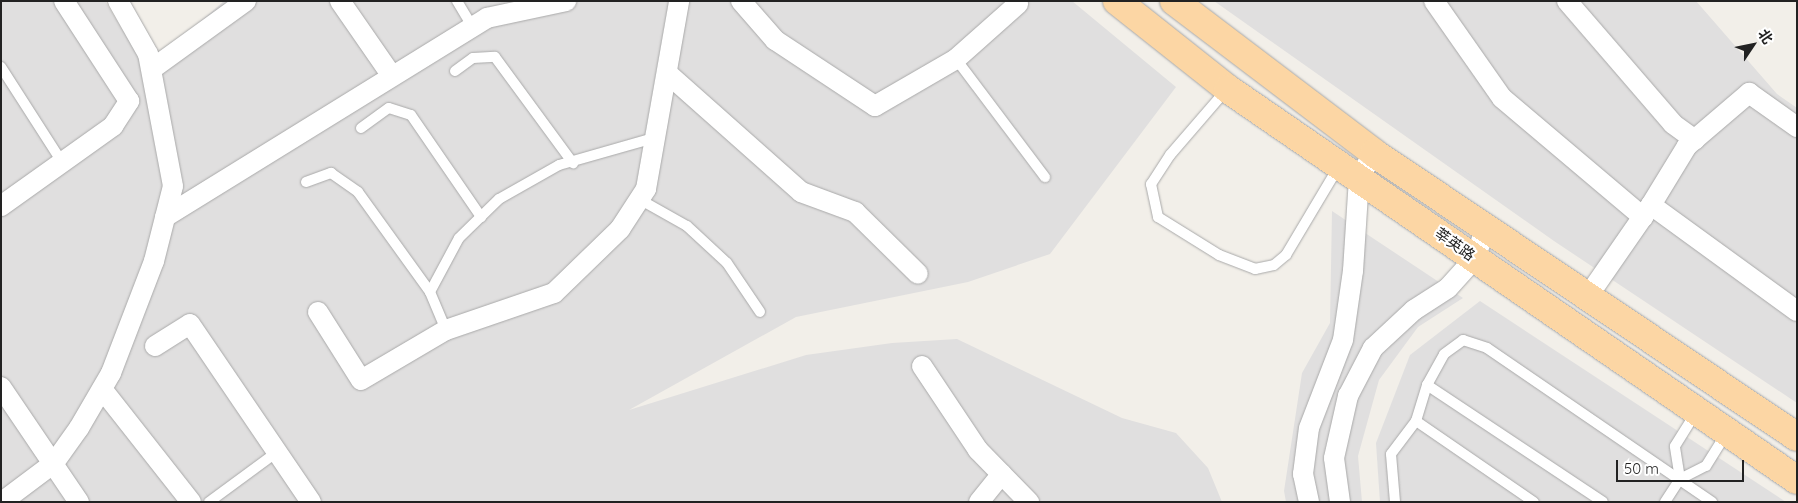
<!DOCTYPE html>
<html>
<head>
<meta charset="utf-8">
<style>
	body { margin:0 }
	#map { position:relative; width:1798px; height:503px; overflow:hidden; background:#f2efe9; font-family:Quicksand,"Noto Sans SC",sans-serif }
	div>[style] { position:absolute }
	.residential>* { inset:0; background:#e0dfdf }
	.roads { filter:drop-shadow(0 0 1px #a9a9a9) drop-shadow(0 0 1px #a9a9a9) }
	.lane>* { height:10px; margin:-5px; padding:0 5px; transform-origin:5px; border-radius:5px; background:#fff }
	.street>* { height:20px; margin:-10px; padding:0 10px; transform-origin:10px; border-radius:10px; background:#fff }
	.primary>* { height:28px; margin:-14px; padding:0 14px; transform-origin:14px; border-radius:14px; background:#fcd6a4 }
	span { translate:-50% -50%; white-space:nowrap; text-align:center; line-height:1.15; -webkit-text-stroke:4px #fff; paint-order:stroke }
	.street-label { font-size:15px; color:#222 }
	.frame { position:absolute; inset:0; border:2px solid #222; pointer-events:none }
	.north { position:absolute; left:1728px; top:20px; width:50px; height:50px; -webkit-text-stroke:4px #fff; paint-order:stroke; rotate:56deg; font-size:14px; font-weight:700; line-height:20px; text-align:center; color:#222 }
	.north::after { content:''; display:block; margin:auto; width:18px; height:22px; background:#222; clip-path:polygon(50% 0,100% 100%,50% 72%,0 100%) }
	.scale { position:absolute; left:1616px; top:460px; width:128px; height:22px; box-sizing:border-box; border:2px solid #222; border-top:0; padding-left:6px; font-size:15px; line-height:18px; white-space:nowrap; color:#222; -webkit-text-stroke:4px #fff; paint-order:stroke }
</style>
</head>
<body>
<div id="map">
	<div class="residential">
		<i style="clip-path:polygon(1px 1px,105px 1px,146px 69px,224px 1px,1072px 1px,1176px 87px,1050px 254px,968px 282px,796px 317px,629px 410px,806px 355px,892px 343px,957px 339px,1122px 418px,1176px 433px,1208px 468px,1222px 502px,1px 502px)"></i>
		<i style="clip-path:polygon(1214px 1px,1696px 1px,1777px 94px,1797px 108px,1797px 403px,1554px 241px)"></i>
		<i style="clip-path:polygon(1332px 211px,1463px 298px,1418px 327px,1379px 380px,1358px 456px,1362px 502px,1286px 502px,1284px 491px,1302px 373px,1330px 323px)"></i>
		<i style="clip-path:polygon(1480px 301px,1786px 502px,1380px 502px,1376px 443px,1410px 355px)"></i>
	</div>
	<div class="roads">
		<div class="lane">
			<i style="left:457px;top:1px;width:29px;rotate:59deg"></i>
			<i style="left:956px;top:59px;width:148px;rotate:53deg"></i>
			<i style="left:1px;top:67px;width:113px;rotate:57.3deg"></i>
			<i style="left:455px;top:71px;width:22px;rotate:-36deg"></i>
			<i style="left:473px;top:58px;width:22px;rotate:-3deg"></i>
			<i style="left:495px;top:57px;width:132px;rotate:53.7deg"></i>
			<i style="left:1227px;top:89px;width:87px;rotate:130.8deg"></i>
			<i style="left:1170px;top:155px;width:35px;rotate:123deg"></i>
			<i style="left:1151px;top:184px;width:34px;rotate:78deg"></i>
			<i style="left:1158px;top:217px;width:72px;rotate:31.9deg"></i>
			<i style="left:1219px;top:255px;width:39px;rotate:21deg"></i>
			<i style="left:1255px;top:269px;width:19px;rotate:-12deg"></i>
			<i style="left:1274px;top:265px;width:16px;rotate:-40deg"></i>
			<i style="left:1286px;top:255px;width:104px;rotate:-59.2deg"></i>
			<i style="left:361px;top:128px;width:34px;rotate:-36deg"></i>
			<i style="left:389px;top:108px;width:23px;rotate:18deg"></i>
			<i style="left:411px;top:115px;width:124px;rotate:55.5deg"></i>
			<i style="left:306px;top:182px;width:27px;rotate:-20deg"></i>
			<i style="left:331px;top:173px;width:33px;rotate:35deg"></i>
			<i style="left:358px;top:192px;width:123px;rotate:54.2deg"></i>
			<i style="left:430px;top:292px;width:41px;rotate:67.2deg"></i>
			<i style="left:639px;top:199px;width:55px;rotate:29.4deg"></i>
			<i style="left:687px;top:226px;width:54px;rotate:42.8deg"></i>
			<i style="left:727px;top:263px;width:59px;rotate:56deg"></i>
			<i style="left:430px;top:292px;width:61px;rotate:-61.8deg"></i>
			<i style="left:459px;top:238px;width:56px;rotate:-44.3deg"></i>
			<i style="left:499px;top:199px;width:69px;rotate:-29.5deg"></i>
			<i style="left:559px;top:165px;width:99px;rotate:-15.9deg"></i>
			<i style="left:1427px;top:385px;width:211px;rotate:33.6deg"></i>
			<i style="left:1416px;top:421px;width:143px;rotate:34.5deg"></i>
			<i style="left:1680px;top:479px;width:33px;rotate:-99deg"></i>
			<i style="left:1675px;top:446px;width:39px;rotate:-58deg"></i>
			<i style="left:209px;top:502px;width:84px;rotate:-36.3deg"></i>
			<i style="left:1395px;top:502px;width:48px;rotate:-94.8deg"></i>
			<i style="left:1391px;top:454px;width:41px;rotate:-52.9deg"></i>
			<i style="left:1416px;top:421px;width:38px;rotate:-73deg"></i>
			<i style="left:1427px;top:385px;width:35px;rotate:-61deg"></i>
			<i style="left:1444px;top:354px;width:24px;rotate:-36deg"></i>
			<i style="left:1463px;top:340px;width:25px;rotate:18deg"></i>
			<i style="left:1487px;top:348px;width:273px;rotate:34.4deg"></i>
			<i style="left:1665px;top:502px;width:27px;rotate:-57deg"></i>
			<i style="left:1680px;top:479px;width:29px;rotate:-27deg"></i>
			<i style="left:1706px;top:466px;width:38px;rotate:-58deg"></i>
		</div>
		<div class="street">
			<i style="left:340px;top:1px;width:91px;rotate:55.3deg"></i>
			<i style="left:741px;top:1px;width:52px;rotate:48.9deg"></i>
			<i style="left:775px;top:40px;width:120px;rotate:33.4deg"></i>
			<i style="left:875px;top:106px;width:94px;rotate:-30.1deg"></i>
			<i style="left:956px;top:59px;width:83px;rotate:-41.6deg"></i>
			<i style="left:1434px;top:1px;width:118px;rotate:55deg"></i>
			<i style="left:1502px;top:98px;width:185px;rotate:40.2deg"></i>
			<i style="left:1567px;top:1px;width:162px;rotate:49.2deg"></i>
			<i style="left:1673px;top:124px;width:27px;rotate:36deg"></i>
			<i style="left:152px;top:69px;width:116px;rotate:-35.9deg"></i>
			<i style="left:667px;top:73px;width:179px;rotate:41.6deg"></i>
			<i style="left:801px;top:192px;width:58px;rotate:20.3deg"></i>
			<i style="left:855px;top:212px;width:88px;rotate:44.5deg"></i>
			<i style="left:1651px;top:205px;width:180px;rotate:36deg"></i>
			<i style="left:1px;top:206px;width:138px;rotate:-35.5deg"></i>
			<i style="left:113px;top:126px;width:30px;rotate:-57deg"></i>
			<i style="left:129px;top:101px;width:119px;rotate:-123deg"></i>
			<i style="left:165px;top:217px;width:379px;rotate:-31.7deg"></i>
			<i style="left:487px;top:18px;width:81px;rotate:-12.1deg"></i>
			<i style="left:1588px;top:296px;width:111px;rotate:-55.3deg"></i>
			<i style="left:1651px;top:205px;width:69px;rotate:-58.6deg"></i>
			<i style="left:1687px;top:146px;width:82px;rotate:-40.5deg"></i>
			<i style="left:1749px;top:93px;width:59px;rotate:35.3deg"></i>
			<i style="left:318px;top:312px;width:80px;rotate:57.7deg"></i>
			<i style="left:361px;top:380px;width:99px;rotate:-30.5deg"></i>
			<i style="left:446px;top:330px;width:114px;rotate:-18.9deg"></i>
			<i style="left:554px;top:293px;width:92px;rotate:-44.1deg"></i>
			<i style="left:620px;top:229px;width:48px;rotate:-57deg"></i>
			<i style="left:646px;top:189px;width:191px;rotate:-80deg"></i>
			<i style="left:155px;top:346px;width:41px;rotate:-32.2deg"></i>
			<i style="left:190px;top:324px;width:215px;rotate:55.8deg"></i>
			<i style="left:922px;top:366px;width:101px;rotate:56.3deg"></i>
			<i style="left:978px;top:450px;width:73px;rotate:45.6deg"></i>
			<i style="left:1px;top:387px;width:139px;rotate:55.9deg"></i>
			<i style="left:102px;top:389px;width:144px;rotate:51.8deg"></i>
			<i style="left:2px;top:502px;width:65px;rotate:-36.9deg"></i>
			<i style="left:54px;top:463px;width:43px;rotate:-54.5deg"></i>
			<i style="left:79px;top:428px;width:64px;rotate:-59.8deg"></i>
			<i style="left:111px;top:373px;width:120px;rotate:-69deg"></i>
			<i style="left:154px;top:261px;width:77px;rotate:-75.8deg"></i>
			<i style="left:173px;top:186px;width:134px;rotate:-100.7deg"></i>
			<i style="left:148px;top:54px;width:61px;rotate:-119.5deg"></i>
			<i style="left:979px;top:502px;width:36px;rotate:-51deg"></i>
			<i style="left:1309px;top:502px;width:29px;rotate:-102deg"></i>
			<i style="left:1303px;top:474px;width:46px;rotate:-82.6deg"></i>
			<i style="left:1309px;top:428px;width:94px;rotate:-68.9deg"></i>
			<i style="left:1343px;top:340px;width:70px;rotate:-81.8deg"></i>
			<i style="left:1353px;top:271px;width:94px;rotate:-86.3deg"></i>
			<i style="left:1359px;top:177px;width:28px;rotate:-58deg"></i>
			<i style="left:1340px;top:502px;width:44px;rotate:-97.8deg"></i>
			<i style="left:1334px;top:458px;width:64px;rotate:-77.3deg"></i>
			<i style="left:1348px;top:396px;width:54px;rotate:-62.5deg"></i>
			<i style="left:1373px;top:348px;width:56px;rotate:-42.8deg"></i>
			<i style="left:1414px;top:310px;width:40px;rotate:-32.9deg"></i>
			<i style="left:1448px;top:288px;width:40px;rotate:-48deg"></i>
			<i style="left:1475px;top:258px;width:33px;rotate:-70deg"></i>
		</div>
		<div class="primary">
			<i style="left:1117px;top:1px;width:142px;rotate:38.4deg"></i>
			<i style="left:1228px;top:89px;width:690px;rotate:34.5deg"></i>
			<i style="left:1174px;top:1px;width:251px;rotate:37.2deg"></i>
			<i style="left:1374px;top:153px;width:509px;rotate:33.88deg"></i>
		</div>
	</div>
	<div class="street-label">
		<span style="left:1455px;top:244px;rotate:35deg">莘英路</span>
	</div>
	<div class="frame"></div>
	<div class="north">北</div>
	<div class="scale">50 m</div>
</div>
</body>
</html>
